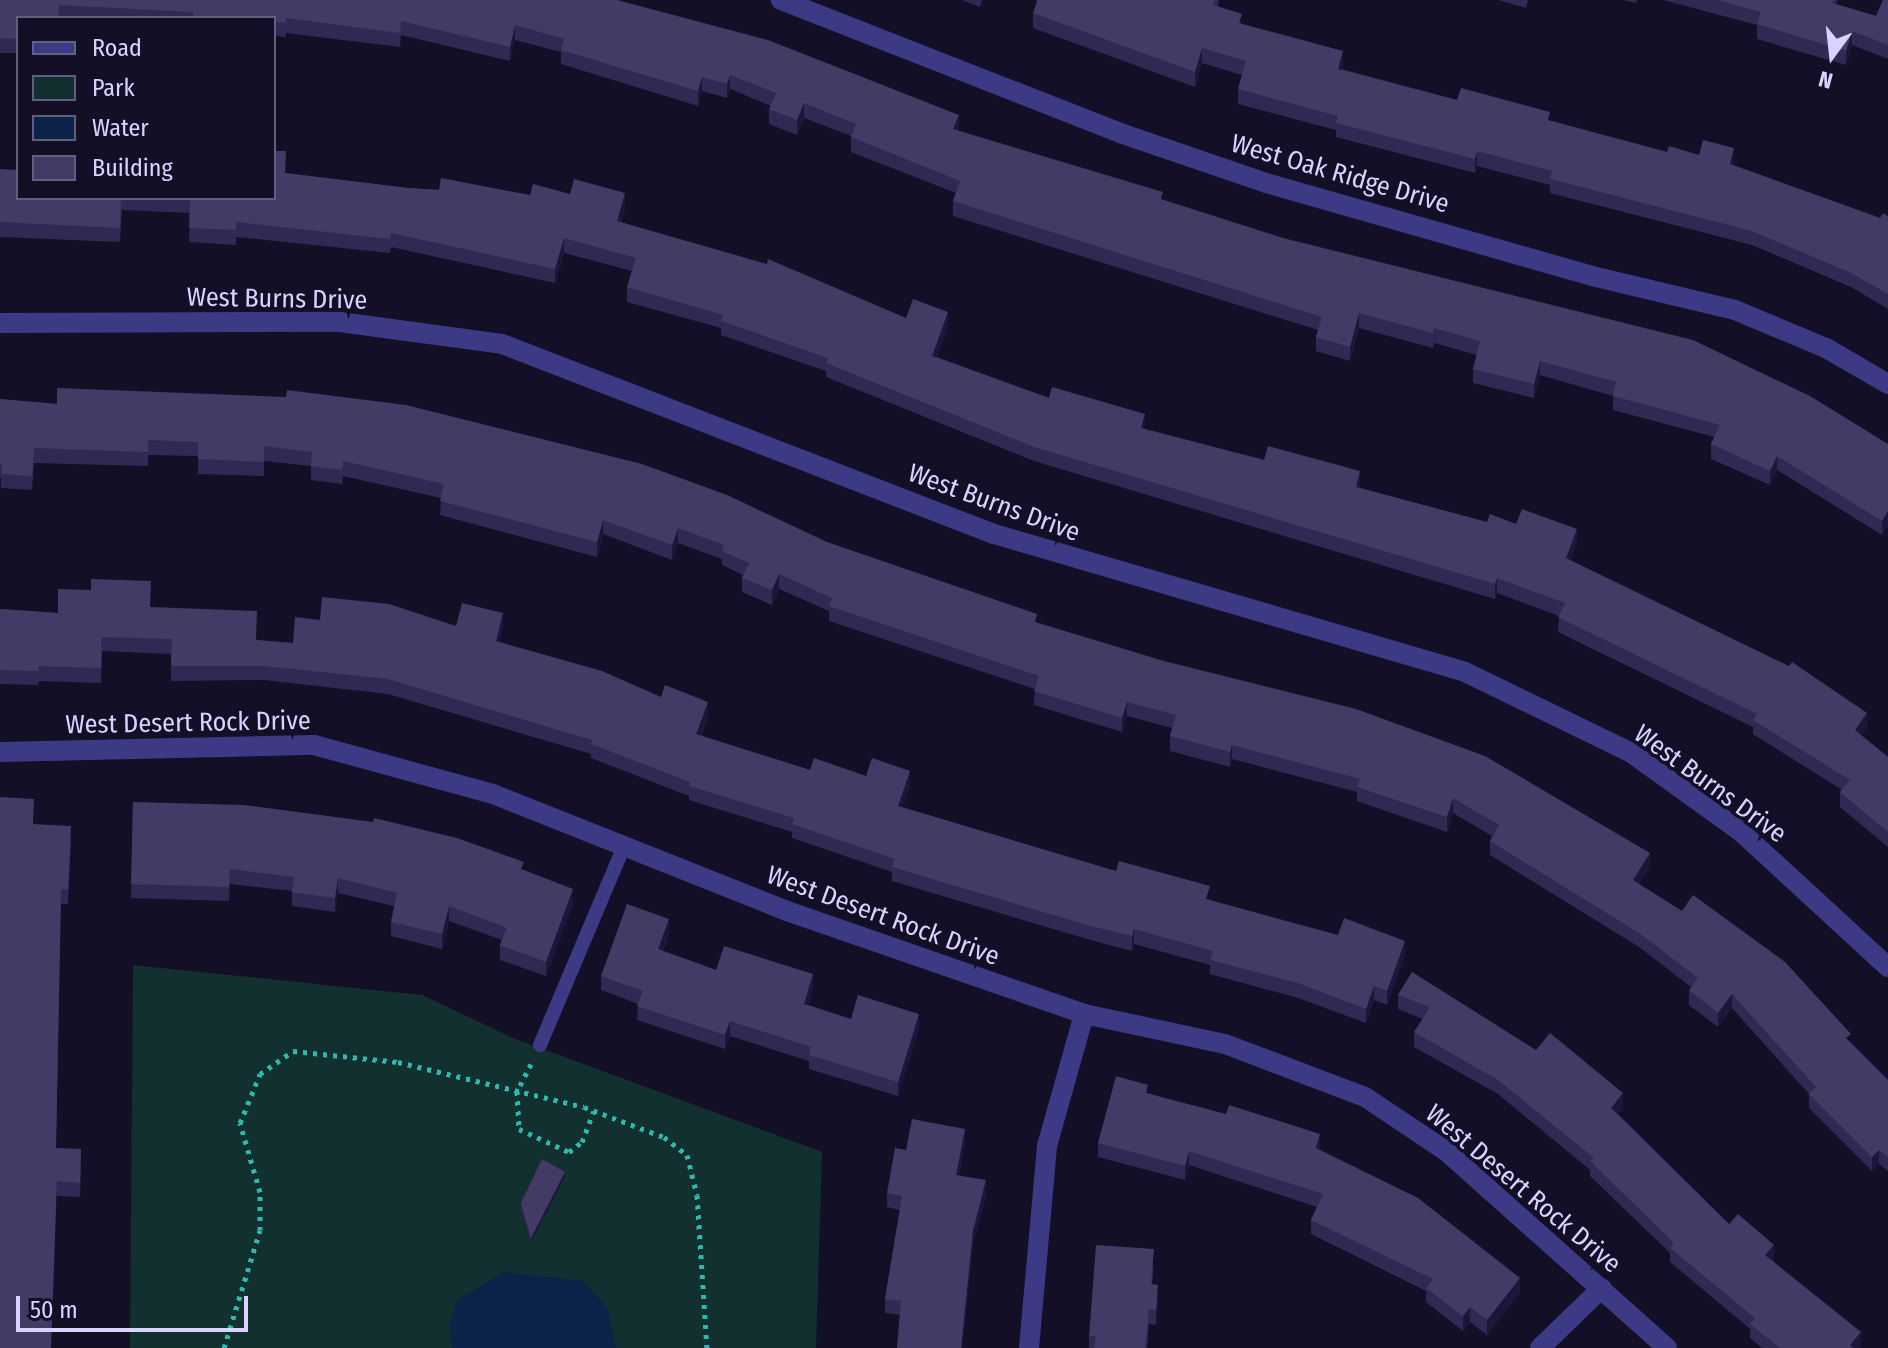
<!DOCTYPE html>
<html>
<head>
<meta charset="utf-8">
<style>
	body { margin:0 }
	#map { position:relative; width:1888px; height:1348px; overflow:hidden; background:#130f26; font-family:"Fira Sans Condensed",sans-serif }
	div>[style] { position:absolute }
	.green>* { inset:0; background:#12302f }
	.water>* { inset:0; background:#0c2248 }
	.path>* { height:5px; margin-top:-2.5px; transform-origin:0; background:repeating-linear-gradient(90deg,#2fb8b0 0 4px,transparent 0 10px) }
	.service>* { height:14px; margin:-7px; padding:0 7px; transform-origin:7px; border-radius:7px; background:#3d3a85 }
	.minor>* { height:20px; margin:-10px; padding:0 10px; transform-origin:10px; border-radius:10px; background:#3d3a85 }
	.tertiary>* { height:20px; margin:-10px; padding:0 10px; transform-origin:10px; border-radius:10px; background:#3d3a85 }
	.wall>* { inset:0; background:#312854 }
	.shaded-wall>* { inset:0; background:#1d163a }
	.building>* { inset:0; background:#433a66 }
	span { translate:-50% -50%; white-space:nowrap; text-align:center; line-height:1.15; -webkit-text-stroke:7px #130f26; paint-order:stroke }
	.street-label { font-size:26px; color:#d9d4ff }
	.legend { position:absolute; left:16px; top:16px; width:260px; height:184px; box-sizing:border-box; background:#130f26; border:2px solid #625e7d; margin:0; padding:10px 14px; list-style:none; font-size:24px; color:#d9d4ff }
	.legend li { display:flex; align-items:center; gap:16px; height:40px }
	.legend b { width:40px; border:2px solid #625e7d }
	.north { position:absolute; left:1792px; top:16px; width:80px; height:80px; -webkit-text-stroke:6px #130f26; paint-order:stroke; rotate:195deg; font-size:22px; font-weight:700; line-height:32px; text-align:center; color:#d9d4ff }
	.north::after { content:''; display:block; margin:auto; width:28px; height:36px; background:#d9d4ff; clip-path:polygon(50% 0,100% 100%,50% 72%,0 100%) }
	.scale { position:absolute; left:16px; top:1296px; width:232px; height:36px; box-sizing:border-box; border:4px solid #d9d4ff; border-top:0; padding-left:10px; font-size:24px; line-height:28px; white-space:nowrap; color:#d9d4ff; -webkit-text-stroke:6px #130f26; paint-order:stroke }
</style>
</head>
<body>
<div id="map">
	<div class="green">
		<i style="clip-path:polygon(133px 965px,422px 995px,513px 1038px,822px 1152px,816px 1348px,130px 1348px)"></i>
	</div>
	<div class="water">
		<i style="clip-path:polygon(504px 1272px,583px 1281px,608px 1309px,616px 1348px,452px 1348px,449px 1323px,457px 1300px)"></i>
	</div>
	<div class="path">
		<i style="left:531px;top:1064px;width:30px;rotate:117deg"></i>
		<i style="left:517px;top:1091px;width:38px;rotate:87deg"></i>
		<i style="left:519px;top:1129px;width:55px;rotate:24.7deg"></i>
		<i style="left:569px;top:1152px;width:16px;rotate:-38deg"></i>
		<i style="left:582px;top:1142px;width:33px;rotate:-69deg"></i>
		<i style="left:224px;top:1348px;width:123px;rotate:-73deg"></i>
		<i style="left:260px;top:1230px;width:38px;rotate:-90deg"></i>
		<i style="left:260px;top:1192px;width:72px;rotate:-106.2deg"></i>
		<i style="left:240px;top:1123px;width:53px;rotate:-67.8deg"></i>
		<i style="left:260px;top:1074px;width:40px;rotate:-34.9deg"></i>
		<i style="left:293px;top:1051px;width:106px;rotate:6deg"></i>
		<i style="left:398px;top:1062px;width:191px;rotate:13.6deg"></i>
		<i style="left:584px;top:1107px;width:85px;rotate:20.6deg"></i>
		<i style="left:664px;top:1137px;width:29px;rotate:38deg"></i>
		<i style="left:687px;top:1155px;width:41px;rotate:76deg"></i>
		<i style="left:697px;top:1195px;width:153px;rotate:86.3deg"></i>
	</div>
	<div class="service">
		<i style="left:540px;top:1045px;width:216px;rotate:-67.1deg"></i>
	</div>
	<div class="minor">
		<i style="left:781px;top:0;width:367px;rotate:21.4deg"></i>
		<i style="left:1123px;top:134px;width:151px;rotate:18.9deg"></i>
		<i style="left:1266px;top:183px;width:339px;rotate:15.9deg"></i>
		<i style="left:1592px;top:276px;width:147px;rotate:13.4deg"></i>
		<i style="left:1735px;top:310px;width:99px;rotate:22.7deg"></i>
		<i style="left:1826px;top:348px;width:72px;rotate:30.1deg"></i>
		<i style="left:0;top:752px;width:314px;rotate:-1.3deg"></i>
		<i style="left:314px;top:745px;width:186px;rotate:15.3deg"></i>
		<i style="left:493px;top:794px;width:316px;rotate:21.7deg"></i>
		<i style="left:787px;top:911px;width:314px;rotate:19.1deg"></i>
		<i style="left:1084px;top:1014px;width:144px;rotate:12deg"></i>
		<i style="left:1225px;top:1044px;width:150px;rotate:20.7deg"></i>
		<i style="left:1365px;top:1097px;width:97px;rotate:33.7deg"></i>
		<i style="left:1446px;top:1151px;width:296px;rotate:41.7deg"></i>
		<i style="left:1029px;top:1348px;width:203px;rotate:-84.9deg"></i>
		<i style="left:1047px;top:1146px;width:137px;rotate:-74.3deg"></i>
		<i style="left:1540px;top:1348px;width:86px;rotate:-44.1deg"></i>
	</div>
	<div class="tertiary">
		<i style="left:0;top:323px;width:340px;rotate:-0.2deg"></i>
		<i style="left:340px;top:322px;width:163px;rotate:7.7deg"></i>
		<i style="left:502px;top:344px;width:527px;rotate:21.12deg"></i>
		<i style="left:994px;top:534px;width:491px;rotate:16.3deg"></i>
		<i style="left:1465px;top:672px;width:183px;rotate:25.9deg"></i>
		<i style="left:1630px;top:752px;width:135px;rotate:35.7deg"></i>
		<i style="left:1740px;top:831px;width:201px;rotate:42.6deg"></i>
	</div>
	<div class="wall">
		<i style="clip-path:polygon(0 0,617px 0,959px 129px,958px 131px,1888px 444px,1888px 525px,1882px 535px,1777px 470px,1770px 485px,1711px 459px,1711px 444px,1714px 437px,1613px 410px,1613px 396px,1540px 375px,1534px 398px,1473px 383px,1473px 369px,1477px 355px,1434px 343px,1433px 348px,1359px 328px,1350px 361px,1316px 351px,1316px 337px,1318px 330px,953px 216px,953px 201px,956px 193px,851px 152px,851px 136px,804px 118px,797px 135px,769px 124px,769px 109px,771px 106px,730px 89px,727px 98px,702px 91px,698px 106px,561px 64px,561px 52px,515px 40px,510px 61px,401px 35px,400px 47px,286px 33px,286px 37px,274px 36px,274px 18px,18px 18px,18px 53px,0 53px)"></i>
		<i style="clip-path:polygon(962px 0,982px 0,980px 7px)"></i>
		<i style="clip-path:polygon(1034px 0,1219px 0,1218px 6px,1242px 24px,1343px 65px,1342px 69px,1457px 100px,1550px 121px,1667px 152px,1734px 163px,1733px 165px,1880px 218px,1888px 216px,1888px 309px,1851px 287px,1752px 245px,1550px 193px,1550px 185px,1477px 166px,1475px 173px,1336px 137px,1336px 130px,1238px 104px,1238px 89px,1242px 75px,1202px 63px,1195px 87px,1033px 28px,1033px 13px,1037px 1px)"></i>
		<i style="clip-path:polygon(1498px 0,1528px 0,1526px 8px)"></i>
		<i style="clip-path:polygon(1623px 0,1637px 0,1636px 3px)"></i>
		<i style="clip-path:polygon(1663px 0,1837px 0,1836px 4px,1876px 16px,1888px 0,1888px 59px,1852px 45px,1846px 65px,1757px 39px,1757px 25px)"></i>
		<i style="clip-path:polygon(0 169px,18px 198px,274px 198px,286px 173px,408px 188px,530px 195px,625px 207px,621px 222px,906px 318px,948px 327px,937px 357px,1049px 398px,1145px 429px,1360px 485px,1360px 488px,1487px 522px,1516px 524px,1577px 543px,1570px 561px,1867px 727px,1861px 735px,1888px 757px,1888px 847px,1840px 807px,1840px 792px,1842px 790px,1753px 734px,1753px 727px,1558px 632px,1559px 616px,1497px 593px,1495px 599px,1034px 461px,826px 377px,826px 371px,721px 335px,721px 328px,627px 302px,627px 287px,632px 271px,564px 253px,555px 283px,391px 247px,390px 253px,236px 237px,236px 245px,189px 242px,190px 213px,122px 210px,120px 242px,0 237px)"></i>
		<i style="clip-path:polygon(0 399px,57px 404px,827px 542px,1037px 623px,1650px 868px,1639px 884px,1851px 1043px,1888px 1080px,1888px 1171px,1879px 1164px,1872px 1171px,1809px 1108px,1809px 1094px,1732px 1008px,1718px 1027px,1689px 1005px,1689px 990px,1691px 987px,1639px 947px,1490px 855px,1490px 841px,1492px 836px,1453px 813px,1447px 832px,1357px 801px,1357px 792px,1232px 759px,1230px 767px,1170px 751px,1170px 736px,1172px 728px,1127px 716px,1122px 732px,1034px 705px,1035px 689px,829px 621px,829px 611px,779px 589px,772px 605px,742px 592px,742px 578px,743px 575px,722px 565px,722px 559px,678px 543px,672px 560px,603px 534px,597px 557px,440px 515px,441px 498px,343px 476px,342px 484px,311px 480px,311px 466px,264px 461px,264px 476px,198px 474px,198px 456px,148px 455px,148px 466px,34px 463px,32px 490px,1px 488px,1px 478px,0 478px)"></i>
		<i style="clip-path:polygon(91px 590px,256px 640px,293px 643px,320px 620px,503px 627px,499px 642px,661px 697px,708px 716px,701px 736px,810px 770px,866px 776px,910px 785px,902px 807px,1210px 900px,1405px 955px,1387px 1005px,1374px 1000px,1366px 1023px,1298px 998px,1210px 974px,1210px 965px,1134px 944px,1132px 951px,1087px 939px,892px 881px,892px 872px,792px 838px,792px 832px,689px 800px,689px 796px,591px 758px,591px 754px,388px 694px,264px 680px,171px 681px,171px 654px,102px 651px,101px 683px,39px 681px,38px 685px,0 684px,0 609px,58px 613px)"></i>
		<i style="clip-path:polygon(133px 802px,524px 870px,573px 903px,546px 976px,500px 960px,500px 945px,502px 940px,449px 921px,442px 949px,391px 936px,391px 922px,394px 906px,338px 893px,335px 912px,292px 906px,292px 891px,230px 884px,229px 901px,131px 898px)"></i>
		<i style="clip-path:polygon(33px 824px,71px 840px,68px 904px,61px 904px,56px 1148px,81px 1163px,80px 1197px,57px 1196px)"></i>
		<i style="clip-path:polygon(669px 934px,663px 951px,716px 970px,813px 988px,808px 1005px,851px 1019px,919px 1028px,898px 1096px,809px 1069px,809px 1061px,730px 1036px,725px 1049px,637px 1020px,638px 1004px,601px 990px,601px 976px)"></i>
		<i style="clip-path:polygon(1412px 972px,1623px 1108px,1618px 1114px,1729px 1224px,1774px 1259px,1773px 1261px,1861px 1346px,1859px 1348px,1762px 1348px,1750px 1338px,1750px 1329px,1670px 1262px,1670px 1253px,1590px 1176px,1590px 1170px,1498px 1094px,1414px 1047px,1414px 1032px,1423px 1019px,1398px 1009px,1398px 995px)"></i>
		<i style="clip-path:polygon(1148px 1093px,1320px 1150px,1520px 1292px,1487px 1335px,1470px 1322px,1463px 1331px,1426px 1302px,1426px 1291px,1311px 1234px,1311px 1220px,1317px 1207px,1189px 1165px,1185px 1180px,1098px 1157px,1098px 1143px)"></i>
		<i style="clip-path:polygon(965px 1144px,959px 1175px,986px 1194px,973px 1244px,962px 1348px,897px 1348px,900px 1315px,885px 1313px,885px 1299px,900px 1210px,887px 1207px,887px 1193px,906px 1150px)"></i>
		<i style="clip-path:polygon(565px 1177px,531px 1242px,521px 1208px,521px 1203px)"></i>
		<i style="clip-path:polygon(1154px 1264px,1152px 1284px,1158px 1299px,1156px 1325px,1149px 1324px,1147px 1348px,1089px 1348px,1089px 1336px)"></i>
	</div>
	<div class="shaded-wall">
		<i style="clip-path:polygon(515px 25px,515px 40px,510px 61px,510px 47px)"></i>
		<i style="clip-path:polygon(1852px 31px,1852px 45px,1846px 65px,1846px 51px)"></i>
		<i style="clip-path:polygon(1202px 48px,1202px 63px,1195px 87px,1195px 72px)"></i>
		<i style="clip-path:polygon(1343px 51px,1343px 65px,1338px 83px,1338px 69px)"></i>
		<i style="clip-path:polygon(730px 75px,730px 89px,727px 98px,727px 84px)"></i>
		<i style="clip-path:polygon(702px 77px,702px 91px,698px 106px,698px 91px)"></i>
		<i style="clip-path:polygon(804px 103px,804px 118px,797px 135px,797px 120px)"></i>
		<i style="clip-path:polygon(959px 115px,959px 129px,953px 143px,953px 129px)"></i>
		<i style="clip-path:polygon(1734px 148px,1734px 163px,1730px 178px,1730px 164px)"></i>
		<i style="clip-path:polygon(1477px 151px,1477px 166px,1475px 173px,1475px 159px)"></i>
		<i style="clip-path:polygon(625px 193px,625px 207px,617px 235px,617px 221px)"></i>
		<i style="clip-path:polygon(564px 238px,564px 253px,555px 283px,555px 269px)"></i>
		<i style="clip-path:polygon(948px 312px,948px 327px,932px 370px,932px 356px)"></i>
		<i style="clip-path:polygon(1359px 313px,1359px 328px,1350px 361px,1350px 347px)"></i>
		<i style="clip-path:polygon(1540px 361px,1540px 375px,1534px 398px,1534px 384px)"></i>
		<i style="clip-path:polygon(1145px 414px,1145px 428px,1141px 428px)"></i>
		<i style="clip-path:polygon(1777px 456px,1777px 470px,1770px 485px,1770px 471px)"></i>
		<i style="clip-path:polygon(1360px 471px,1360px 485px,1356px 502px,1356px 487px)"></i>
		<i style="clip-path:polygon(1888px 511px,1888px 525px,1882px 535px,1882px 521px)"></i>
		<i style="clip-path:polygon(603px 520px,603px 534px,597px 557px,597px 542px)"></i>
		<i style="clip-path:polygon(678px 528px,678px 543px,672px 560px,672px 545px)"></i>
		<i style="clip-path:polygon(1577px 529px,1577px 543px,1566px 573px,1566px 558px)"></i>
		<i style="clip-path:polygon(779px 574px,779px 589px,772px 605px,772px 590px)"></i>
		<i style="clip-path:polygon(1497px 578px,1497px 593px,1495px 599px,1495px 584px)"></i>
		<i style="clip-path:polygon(503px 613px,503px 627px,496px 655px,496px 641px)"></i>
		<i style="clip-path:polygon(708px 702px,708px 716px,696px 748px,696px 734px)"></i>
		<i style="clip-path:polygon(1127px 702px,1127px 716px,1122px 732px,1122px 718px)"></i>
		<i style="clip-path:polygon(1867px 713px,1867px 727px,1855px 744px,1855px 730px)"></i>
		<i style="clip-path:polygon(1232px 745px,1232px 759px,1230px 767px,1230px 752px)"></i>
		<i style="clip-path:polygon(910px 771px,910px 785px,898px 820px,898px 806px)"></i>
		<i style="clip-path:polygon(1453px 798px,1453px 813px,1447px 832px,1447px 817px)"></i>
		<i style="clip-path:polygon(1650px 853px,1650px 868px,1633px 894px,1633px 880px)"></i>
		<i style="clip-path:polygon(338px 878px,338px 893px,335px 912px,335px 898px)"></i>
		<i style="clip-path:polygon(573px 889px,573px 903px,546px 976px,546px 962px)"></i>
		<i style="clip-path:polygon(449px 906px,449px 921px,442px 949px,442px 934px)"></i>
		<i style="clip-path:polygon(669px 919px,669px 934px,658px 964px,658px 949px)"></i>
		<i style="clip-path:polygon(1134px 929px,1134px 944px,1132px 951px,1132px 936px)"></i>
		<i style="clip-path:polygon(1405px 941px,1405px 955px,1387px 1005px,1387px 991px)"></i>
		<i style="clip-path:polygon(813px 974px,813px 988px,804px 1018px,804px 1004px)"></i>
		<i style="clip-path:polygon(1374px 986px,1374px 1000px,1366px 1023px,1366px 1009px)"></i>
		<i style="clip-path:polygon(1732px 994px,1732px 1008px,1718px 1027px,1718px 1013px)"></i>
		<i style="clip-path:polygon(919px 1014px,919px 1028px,898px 1096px,898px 1082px)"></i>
		<i style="clip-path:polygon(730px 1021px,730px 1036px,725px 1049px,725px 1035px)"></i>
		<i style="clip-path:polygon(1623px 1093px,1623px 1108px,1611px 1122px,1611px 1108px)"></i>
		<i style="clip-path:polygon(965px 1129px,965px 1144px,956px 1189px,956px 1175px)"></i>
		<i style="clip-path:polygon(1320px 1134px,1320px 1148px,1316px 1162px,1316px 1148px)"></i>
		<i style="clip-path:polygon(1879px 1150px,1879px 1164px,1872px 1171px,1872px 1157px)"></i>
		<i style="clip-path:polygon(1189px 1151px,1189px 1165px,1185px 1180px,1185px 1166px)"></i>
		<i style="clip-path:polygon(565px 1172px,565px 1177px,531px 1242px,531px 1238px)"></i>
		<i style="clip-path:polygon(986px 1180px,986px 1194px,973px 1244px,962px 1348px,961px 1348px,973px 1230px)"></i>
		<i style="clip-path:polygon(1774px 1245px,1774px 1259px,1765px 1270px,1765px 1255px)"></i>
		<i style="clip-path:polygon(1520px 1278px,1520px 1292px,1487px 1335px,1487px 1320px)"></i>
		<i style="clip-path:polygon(1158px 1285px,1158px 1299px,1156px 1325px,1156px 1310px)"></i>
		<i style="clip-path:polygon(1470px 1307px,1470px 1322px,1463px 1331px,1463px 1316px)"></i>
		<i style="clip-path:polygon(1861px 1332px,1861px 1346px,1859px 1348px,1850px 1348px,1850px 1345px)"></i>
	</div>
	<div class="building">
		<i style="clip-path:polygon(0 0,617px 0,768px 40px,959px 115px,953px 129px,1163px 192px,1161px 199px,1283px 238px,1693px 340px,1810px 396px,1888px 444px,1888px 511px,1882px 521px,1777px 456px,1770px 471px,1711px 444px,1720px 425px,1613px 396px,1616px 382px,1540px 361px,1534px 384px,1473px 369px,1480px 341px,1434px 328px,1433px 333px,1359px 313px,1350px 347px,1316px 337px,1322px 317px,953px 201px,960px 181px,851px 137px,856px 124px,804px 103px,797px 120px,769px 109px,776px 93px,730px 75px,727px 84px,702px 77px,698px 91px,561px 50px,564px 39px,515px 25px,510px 47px,401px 21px,400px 33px,286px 18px,286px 23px,274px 22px,274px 18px,218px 18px,193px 16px,193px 12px,59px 5px,58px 18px,18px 18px,18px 39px,0 38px)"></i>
		<i style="clip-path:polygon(1038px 0,1215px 0,1213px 5px,1242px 14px,1239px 23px,1343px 51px,1338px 69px,1457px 100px,1461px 88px,1550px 112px,1548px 120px,1667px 152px,1669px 146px,1699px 155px,1703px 140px,1734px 148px,1730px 164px,1880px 218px,1883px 213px,1888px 216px,1888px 294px,1851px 273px,1752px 231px,1550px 179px,1552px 171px,1477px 151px,1475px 159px,1336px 123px,1338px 116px,1238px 89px,1246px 61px,1202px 48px,1195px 72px,1033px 13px)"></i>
		<i style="clip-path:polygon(1717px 0,1833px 0,1832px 3px,1876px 16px,1883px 0,1888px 0,1888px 45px,1852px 31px,1846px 51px,1757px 24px,1761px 12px)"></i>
		<i style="clip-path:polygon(274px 151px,286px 151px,285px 173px,408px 188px,439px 190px,441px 178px,530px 195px,533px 184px,570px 194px,574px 179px,625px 193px,617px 221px,767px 264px,768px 259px,906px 318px,913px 299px,948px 312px,932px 356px,1049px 398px,1052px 387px,1145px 414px,1141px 428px,1264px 460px,1268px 446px,1360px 471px,1356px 487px,1487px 522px,1490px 514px,1516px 524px,1522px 509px,1577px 529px,1566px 558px,1789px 666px,1792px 662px,1867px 713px,1855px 730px,1888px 757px,1888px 832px,1840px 792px,1850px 780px,1753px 720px,1757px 714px,1558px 617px,1565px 603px,1497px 578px,1495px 584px,1034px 447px,826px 363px,828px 358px,721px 321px,723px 315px,627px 287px,636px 258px,564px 238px,555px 269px,391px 233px,390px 239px,236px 222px,236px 230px,189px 228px,190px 199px,174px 198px,274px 198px)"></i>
		<i style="clip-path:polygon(0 169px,18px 170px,18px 198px,121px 198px,120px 228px,0 222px)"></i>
		<i style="clip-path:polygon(57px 388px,286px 397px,287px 390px,406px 405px,642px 464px,727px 495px,827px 542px,1037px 614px,1035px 622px,1164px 661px,1356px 709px,1485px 756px,1650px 853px,1633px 880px,1682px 911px,1693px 895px,1785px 962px,1851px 1034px,1846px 1038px,1888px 1080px,1888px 1157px,1879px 1150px,1872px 1157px,1809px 1094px,1816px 1087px,1732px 994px,1718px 1013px,1689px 990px,1698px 978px,1639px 933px,1490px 841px,1499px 825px,1453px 798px,1447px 817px,1357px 787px,1360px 779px,1232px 745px,1230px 752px,1170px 736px,1176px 715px,1127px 702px,1122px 718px,1034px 691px,1039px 676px,829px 606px,832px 598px,779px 574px,772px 590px,742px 578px,749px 563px,722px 551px,724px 545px,678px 528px,672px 545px,603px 520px,597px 542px,440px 501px,444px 484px,343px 461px,342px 470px,311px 466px,312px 452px,264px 446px,264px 462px,198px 459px,198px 442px,148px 440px,148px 452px,34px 448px,32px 476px,1px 474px,2px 464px,0 464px,0 399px,57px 404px)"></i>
		<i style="clip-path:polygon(91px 579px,151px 581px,150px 607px,257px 611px,256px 640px,293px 643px,295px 617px,320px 620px,322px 597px,389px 604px,456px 626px,462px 603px,503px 613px,496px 641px,602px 671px,661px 697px,665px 685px,708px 702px,696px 734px,810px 770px,814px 758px,866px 776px,872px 758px,910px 771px,898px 806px,1116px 871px,1119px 861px,1210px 886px,1206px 899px,1338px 935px,1344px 918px,1405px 941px,1387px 991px,1374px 986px,1366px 1009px,1298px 983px,1210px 960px,1213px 951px,1134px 929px,1132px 936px,1087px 925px,892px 867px,895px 859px,792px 824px,794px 818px,689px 786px,690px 782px,591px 744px,592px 740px,388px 679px,264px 666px,171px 666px,172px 639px,102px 637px,101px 668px,39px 666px,38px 671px,0 670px,0 609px,58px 613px,58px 589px,91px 590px)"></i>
		<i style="clip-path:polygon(0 797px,34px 799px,33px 824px,71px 826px,68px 890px,61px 889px,56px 1148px,81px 1149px,80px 1183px,57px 1181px,51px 1348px,0 1348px)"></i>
		<i style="clip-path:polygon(133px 802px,244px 805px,373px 822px,374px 818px,457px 838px,524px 862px,521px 869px,573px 889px,546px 962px,500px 945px,507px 928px,449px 906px,442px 934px,391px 922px,397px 893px,338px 878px,335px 898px,292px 892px,294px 877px,230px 869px,229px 887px,131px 884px)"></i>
		<i style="clip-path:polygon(627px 904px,669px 919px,658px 949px,716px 970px,724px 946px,813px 974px,804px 1004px,851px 1019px,858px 995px,919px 1014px,898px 1082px,809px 1055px,811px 1047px,730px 1021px,725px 1035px,637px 1006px,643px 991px,601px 976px)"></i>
		<i style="clip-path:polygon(1412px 972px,1536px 1050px,1550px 1033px,1623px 1093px,1611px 1108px,1729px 1224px,1738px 1214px,1774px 1245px,1765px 1255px,1861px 1332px,1850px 1345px,1853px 1348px,1780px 1348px,1750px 1324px,1755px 1318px,1670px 1248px,1674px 1243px,1590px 1161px,1594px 1158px,1498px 1080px,1414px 1032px,1430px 1007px,1398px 995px)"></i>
		<i style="clip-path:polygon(1116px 1076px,1148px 1085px,1146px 1093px,1226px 1114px,1229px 1105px,1320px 1134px,1316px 1148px,1418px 1198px,1520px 1278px,1487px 1320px,1470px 1307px,1463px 1316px,1426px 1288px,1433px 1279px,1311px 1220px,1323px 1194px,1189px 1151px,1185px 1166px,1098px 1143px)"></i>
		<i style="clip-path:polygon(912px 1119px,965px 1129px,956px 1175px,986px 1180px,973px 1230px,961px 1348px,897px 1348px,901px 1301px,885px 1299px,902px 1196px,887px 1193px,895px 1148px,906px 1150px)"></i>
		<i style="clip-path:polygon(542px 1159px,565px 1172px,531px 1238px,521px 1203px)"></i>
		<i style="clip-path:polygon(1096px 1245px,1154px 1249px,1151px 1284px,1158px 1285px,1156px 1310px,1149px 1309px,1145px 1348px,1094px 1348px,1096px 1336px,1089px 1336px)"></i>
	</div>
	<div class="street-label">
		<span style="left:1340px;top:174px;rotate:16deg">West Oak Ridge Drive</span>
		<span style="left:277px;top:299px;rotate:1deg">West Burns Drive</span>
		<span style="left:994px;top:503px;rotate:20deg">West Burns Drive</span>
		<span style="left:188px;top:723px;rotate:-1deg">West Desert Rock Drive</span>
		<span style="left:1710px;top:784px;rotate:36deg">West Burns Drive</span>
		<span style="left:883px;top:916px;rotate:20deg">West Desert Rock Drive</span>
		<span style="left:1523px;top:1189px;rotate:40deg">West Desert Rock Drive</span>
	</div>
	<ul class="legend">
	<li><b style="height:10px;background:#3d3a85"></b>Road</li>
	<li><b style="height:22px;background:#12302f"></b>Park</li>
	<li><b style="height:22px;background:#0c2248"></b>Water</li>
	<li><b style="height:22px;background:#433a66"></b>Building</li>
	</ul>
	<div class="north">N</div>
	<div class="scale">50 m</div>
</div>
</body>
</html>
